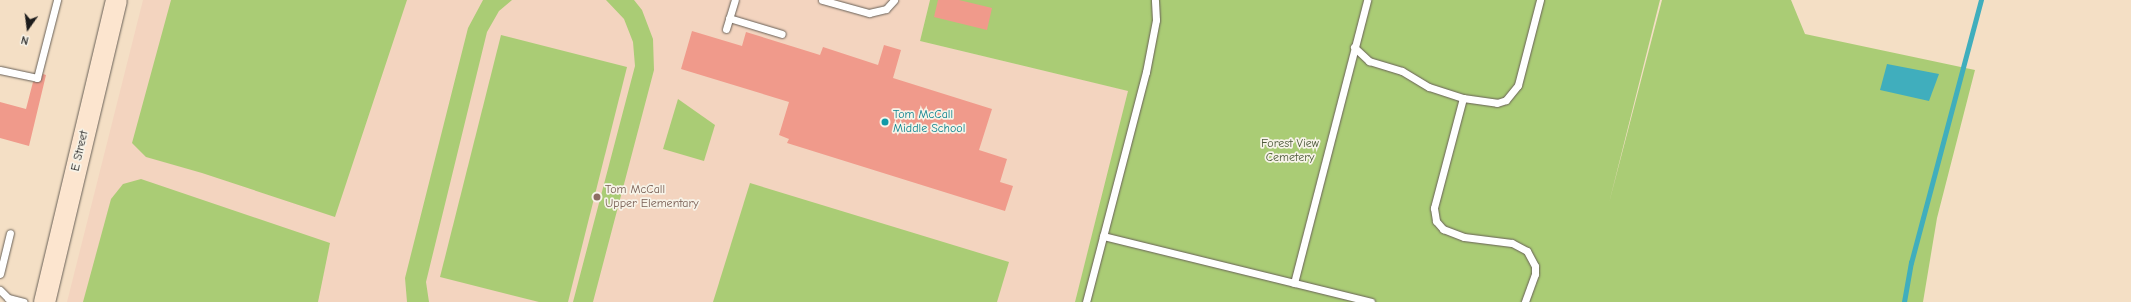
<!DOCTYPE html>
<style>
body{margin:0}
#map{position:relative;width:2131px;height:302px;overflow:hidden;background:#f4dfc5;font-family:"Comic Neue",sans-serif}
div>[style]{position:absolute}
.built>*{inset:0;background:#f3d4bf}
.green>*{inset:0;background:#aacc75}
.water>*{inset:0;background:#40aebd}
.stream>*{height:4.5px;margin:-2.25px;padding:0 2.25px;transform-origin:2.25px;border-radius:2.25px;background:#40aebd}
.building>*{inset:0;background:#f09a8b}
.roads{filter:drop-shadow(0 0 1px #686057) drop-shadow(0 0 1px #686057)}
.service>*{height:7px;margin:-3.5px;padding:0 3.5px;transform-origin:3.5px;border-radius:3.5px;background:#fff}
.secondary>*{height:21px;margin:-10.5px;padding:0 10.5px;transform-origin:10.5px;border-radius:10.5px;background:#fce5cf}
.dots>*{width:11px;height:11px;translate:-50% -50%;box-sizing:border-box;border:2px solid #f7f3e8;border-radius:50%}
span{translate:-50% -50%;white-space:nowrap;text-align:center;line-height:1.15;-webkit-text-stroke:3.5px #f7f3e8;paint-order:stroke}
.culture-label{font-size:12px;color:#0d838f}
.left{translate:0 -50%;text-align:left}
.park-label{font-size:12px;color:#4e5a3b}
.street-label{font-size:12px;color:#1c1c1c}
.education-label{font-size:12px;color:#785e54}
.north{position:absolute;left:8px;top:8px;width:40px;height:40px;-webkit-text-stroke:3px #f7f3e8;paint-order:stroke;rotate:194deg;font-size:11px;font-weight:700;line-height:16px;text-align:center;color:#1c1c1c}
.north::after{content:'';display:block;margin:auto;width:14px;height:18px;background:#1c1c1c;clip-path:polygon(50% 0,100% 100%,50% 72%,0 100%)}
</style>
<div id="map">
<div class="built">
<i style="clip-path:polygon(143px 0,930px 0,920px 41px,1129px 91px,1075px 302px,67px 302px)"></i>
</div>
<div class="green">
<i style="clip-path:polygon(171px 0,407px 0,335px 217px,202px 173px,146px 157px,132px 143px)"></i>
<i style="clip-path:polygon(483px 0,512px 0,499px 11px,487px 32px,426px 282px,429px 302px,407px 302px,405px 278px,468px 28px)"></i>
<i style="clip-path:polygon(606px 0,634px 0,642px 10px,653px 39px,654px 70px,593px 302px,573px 302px,635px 66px,633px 42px,624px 19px)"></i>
<i style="clip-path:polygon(930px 0,1660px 0,1609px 203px,1662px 0,1791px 0,1805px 34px,1975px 70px,1937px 218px,1923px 302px,1075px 302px,1128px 91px,920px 41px)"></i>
<i style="clip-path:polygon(501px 35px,627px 67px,568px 302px,539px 302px,440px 277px)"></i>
<i style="clip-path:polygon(678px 99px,715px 125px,704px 161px,663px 149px)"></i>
<i style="clip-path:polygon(141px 179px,330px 243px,318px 302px,83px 302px,111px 199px,123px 184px)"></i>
<i style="clip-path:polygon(750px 183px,1009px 262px,997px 302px,713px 302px)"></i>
</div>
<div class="water">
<i style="clip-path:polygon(1887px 64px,1939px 74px,1929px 101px,1880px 90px)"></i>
</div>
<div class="stream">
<i style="left:1904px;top:302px;width:40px;rotate:-80deg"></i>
<i style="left:1911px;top:263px;width:272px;rotate:-75.1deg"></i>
</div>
<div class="building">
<i style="clip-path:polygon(938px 0,959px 0,992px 8px,987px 30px,934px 17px)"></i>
<i style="clip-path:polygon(692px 31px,742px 46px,746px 32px,820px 55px,823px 47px,878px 65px,884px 45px,901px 50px,893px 78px,992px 109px,979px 150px,1007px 159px,1000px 182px,1013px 186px,1005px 211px,787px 143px,789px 139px,779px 135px,789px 102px,681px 69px)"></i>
<i style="clip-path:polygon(43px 74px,46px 75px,29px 146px,0 138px,0 102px,26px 109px,33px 82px,40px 82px)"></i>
</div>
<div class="roads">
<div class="service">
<i style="left:822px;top:0;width:49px;rotate:15.5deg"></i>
<i style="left:869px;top:13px;width:17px;rotate:-13deg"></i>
<i style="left:886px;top:9px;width:12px;rotate:-48deg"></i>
<i style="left:729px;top:18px;width:55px;rotate:16.8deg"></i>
<i style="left:726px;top:29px;width:30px;rotate:-73deg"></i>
<i style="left:1354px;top:47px;width:21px;rotate:43deg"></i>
<i style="left:1369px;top:61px;width:34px;rotate:17deg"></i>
<i style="left:1402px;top:71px;width:31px;rotate:31deg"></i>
<i style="left:1429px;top:87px;width:36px;rotate:18deg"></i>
<i style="left:1463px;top:98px;width:34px;rotate:8deg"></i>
<i style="left:1497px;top:103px;width:9px;rotate:-18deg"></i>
<i style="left:1506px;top:100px;width:19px;rotate:-51deg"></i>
<i style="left:1518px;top:85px;width:88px;rotate:-75.5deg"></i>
<i style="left:0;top:70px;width:38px;rotate:12deg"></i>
<i style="left:37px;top:78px;width:81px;rotate:-75.6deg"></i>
<i style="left:1463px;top:98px;width:114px;rotate:104.8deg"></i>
<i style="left:1434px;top:208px;width:13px;rotate:81deg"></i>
<i style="left:1436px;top:221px;width:11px;rotate:49deg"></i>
<i style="left:1443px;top:229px;width:22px;rotate:21deg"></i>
<i style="left:1464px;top:237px;width:48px;rotate:7.1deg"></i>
<i style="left:1512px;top:243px;width:17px;rotate:28deg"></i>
<i style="left:1527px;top:251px;width:17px;rotate:62deg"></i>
<i style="left:1535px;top:266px;width:8px;rotate:90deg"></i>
<i style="left:1535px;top:274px;width:30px;rotate:110deg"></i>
<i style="left:1103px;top:236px;width:276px;rotate:13.8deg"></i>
<i style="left:0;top:274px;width:42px;rotate:-76.3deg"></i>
<i style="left:1294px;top:283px;width:292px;rotate:-75.5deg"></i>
<i style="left:0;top:290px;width:11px;rotate:45deg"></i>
<i style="left:8px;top:298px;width:16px;rotate:14deg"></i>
<i style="left:1086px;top:302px;width:238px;rotate:-75.4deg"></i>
<i style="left:1146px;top:72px;width:53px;rotate:-79.1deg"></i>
<i style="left:1156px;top:20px;width:20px;rotate:-93deg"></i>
</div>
<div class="secondary">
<i style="left:44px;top:302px;width:310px;rotate:-76.6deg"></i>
</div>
</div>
<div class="dots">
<i style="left:885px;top:122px;background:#0f9aa8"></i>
<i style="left:597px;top:197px;background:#8d6e63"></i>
</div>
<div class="culture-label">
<span class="left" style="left:893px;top:122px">Tom McCall<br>Middle School</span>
</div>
<div class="park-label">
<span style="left:1290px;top:151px">Forest View<br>Cemetery</span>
</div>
<div class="street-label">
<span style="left:80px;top:151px;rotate:-77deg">E Street</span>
</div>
<div class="education-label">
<span class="left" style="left:605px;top:197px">Tom McCall<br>Upper Elementary</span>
</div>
<div class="north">N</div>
</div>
